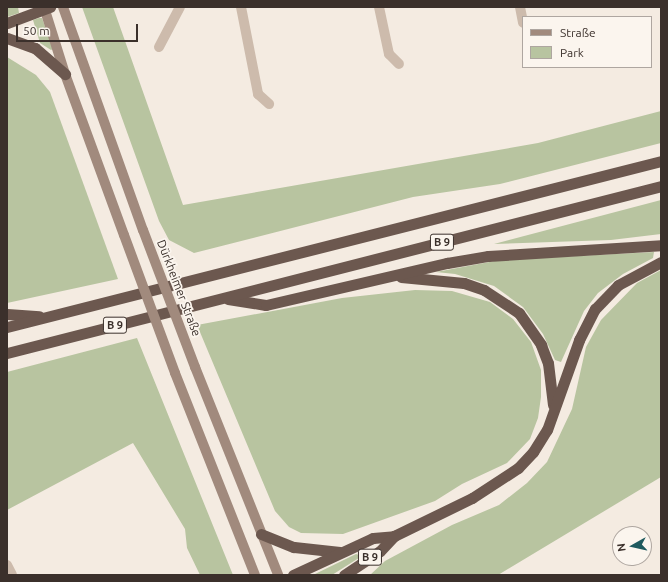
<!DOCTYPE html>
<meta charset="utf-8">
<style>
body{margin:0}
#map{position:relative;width:668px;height:582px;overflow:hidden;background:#f4ebe1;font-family:Ubuntu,sans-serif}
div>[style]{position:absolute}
.green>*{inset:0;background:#b8c4a0}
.minor>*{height:10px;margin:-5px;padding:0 5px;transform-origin:5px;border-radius:5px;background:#cdbbac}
.secondary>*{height:10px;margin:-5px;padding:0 5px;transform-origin:5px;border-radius:5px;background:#a18a7d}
.trunk>*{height:11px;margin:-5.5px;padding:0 5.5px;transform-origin:5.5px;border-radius:5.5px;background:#6c584f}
.secondary-bridge>*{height:10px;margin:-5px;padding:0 5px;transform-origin:5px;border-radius:5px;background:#a18a7d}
span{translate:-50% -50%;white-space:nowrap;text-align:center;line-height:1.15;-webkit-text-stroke:3.5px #fbf5ee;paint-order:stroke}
.shield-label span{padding:1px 3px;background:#fbf5ee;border:1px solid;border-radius:3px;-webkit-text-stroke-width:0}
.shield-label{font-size:11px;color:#3b302b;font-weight:700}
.street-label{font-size:12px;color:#3b302b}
.frame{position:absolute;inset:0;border:8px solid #3b302b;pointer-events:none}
.legend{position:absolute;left:522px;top:16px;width:130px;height:52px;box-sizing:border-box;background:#fbf5ee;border:1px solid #aea6a0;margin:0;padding:5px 7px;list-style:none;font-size:12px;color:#3b302b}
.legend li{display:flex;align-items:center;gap:8px;height:20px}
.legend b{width:20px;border:1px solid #aea6a0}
.north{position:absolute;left:612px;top:526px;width:40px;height:40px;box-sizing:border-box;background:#fbf5ee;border:1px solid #aea6a0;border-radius:50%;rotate:262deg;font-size:11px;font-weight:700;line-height:16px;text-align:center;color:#3b302b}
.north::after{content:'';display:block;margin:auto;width:14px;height:18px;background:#1f5a5e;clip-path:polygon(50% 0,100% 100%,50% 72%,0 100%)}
.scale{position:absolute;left:16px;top:24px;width:122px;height:18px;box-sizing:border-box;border:2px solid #3b302b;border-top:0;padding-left:5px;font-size:12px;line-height:14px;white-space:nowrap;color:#3b302b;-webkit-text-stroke:3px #fbf5ee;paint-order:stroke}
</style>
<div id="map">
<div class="green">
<i style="clip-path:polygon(7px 7px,18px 7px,19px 13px,7px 17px)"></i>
<i style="clip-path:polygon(82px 7px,113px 7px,183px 205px,538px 143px,661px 111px,661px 143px,500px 184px,413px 197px,194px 253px,169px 240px,159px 221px)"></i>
<i style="clip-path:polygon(39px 18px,42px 18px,53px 49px,51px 50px,40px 43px,33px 20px)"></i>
<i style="clip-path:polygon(7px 57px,36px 75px,50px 92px,118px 279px,7px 303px)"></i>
<i style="clip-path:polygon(661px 200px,661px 234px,611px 240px,494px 244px)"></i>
<i style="clip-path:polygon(654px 252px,653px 258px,623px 274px,598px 293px,584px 311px,561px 362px,555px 360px,543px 334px,523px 307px,494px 286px,455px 274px,436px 272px,500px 260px)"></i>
<i style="clip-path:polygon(661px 270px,661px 477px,498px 575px,370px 575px,385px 561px,452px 525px,499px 505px,527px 483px,547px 462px,572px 409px,586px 347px,601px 320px,637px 283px)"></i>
<i style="clip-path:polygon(415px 290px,452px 291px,490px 302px,513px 319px,531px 342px,541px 370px,541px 397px,538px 418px,530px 439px,507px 463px,462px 484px,435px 501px,343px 534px,301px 533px,289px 527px,275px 511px,197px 325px,342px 298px)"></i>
<i style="clip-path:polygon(137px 338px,233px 575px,200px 575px,187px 548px,185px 529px,133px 443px,7px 510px,7px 372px)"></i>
<i style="clip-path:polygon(356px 554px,362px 556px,332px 575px,313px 575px)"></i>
</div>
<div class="minor">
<i style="left:241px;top:7px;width:89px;rotate:78.9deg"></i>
<i style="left:258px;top:94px;width:15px;rotate:42deg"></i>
<i style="left:379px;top:7px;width:48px;rotate:78deg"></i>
<i style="left:389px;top:54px;width:14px;rotate:45deg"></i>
<i style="left:520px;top:7px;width:16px;rotate:79deg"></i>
<i style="left:159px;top:47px;width:45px;rotate:-62.3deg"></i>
<i style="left:7px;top:565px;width:11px;rotate:63deg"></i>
</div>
<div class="secondary">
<i style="left:44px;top:7px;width:70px;rotate:72.6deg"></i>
<i style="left:65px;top:74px;width:171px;rotate:69.9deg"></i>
<i style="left:63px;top:7px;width:237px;rotate:70.3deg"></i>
<i style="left:195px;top:367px;width:224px;rotate:68.2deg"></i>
<i style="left:175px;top:373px;width:217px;rotate:68.4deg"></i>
</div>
<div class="trunk">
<i style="left:7px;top:23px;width:46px;rotate:-20.4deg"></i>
<i style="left:7px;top:38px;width:30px;rotate:20deg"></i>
<i style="left:35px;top:48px;width:40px;rotate:41deg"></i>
<i style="left:401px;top:277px;width:63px;rotate:5.4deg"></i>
<i style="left:464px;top:283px;width:21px;rotate:19deg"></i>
<i style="left:484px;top:290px;width:42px;rotate:33.3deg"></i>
<i style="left:519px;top:313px;width:39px;rotate:55deg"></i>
<i style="left:541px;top:345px;width:19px;rotate:69deg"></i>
<i style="left:548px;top:363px;width:42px;rotate:83.2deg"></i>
<i style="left:228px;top:299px;width:38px;rotate:9deg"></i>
<i style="left:266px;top:305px;width:186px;rotate:-13.1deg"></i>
<i style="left:447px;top:263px;width:42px;rotate:-9.7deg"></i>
<i style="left:488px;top:256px;width:173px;rotate:-3.6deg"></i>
<i style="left:7px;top:314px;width:32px;rotate:4deg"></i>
<i style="left:7px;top:327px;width:675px;rotate:-14.24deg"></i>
<i style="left:7px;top:353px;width:675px;rotate:-14.32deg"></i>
<i style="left:261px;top:534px;width:35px;rotate:22deg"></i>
<i style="left:294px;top:547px;width:46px;rotate:6.2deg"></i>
<i style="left:293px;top:575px;width:88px;rotate:-24.8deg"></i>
<i style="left:373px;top:538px;width:21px;rotate:-5deg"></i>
<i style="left:344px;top:575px;width:43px;rotate:-33.7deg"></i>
<i style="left:380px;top:551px;width:21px;rotate:-47deg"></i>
<i style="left:394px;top:536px;width:87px;rotate:-26deg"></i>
<i style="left:472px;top:498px;width:55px;rotate:-33.1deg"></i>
<i style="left:518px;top:468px;width:22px;rotate:-47deg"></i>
<i style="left:533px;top:452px;width:26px;rotate:-58deg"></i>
<i style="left:547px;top:430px;width:96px;rotate:-70.4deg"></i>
<i style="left:579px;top:340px;width:35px;rotate:-63deg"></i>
<i style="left:595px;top:309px;width:33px;rotate:-46deg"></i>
<i style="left:618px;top:285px;width:49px;rotate:-28.1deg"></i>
</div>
<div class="secondary-bridge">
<i style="left:143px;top:230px;width:147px;rotate:69.2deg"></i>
<i style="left:124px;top:235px;width:147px;rotate:69.7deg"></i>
</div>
<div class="shield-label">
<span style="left:442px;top:242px">B 9</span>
<span style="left:115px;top:325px">B 9</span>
<span style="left:370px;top:557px">B 9</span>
</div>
<div class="street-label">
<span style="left:179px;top:288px;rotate:69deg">Dürkheimer Straße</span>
</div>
<div class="frame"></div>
<ul class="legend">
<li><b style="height:5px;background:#a18a7d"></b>Straße</li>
<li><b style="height:11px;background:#b8c4a0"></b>Park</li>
</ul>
<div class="north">N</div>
<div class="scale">50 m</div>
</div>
